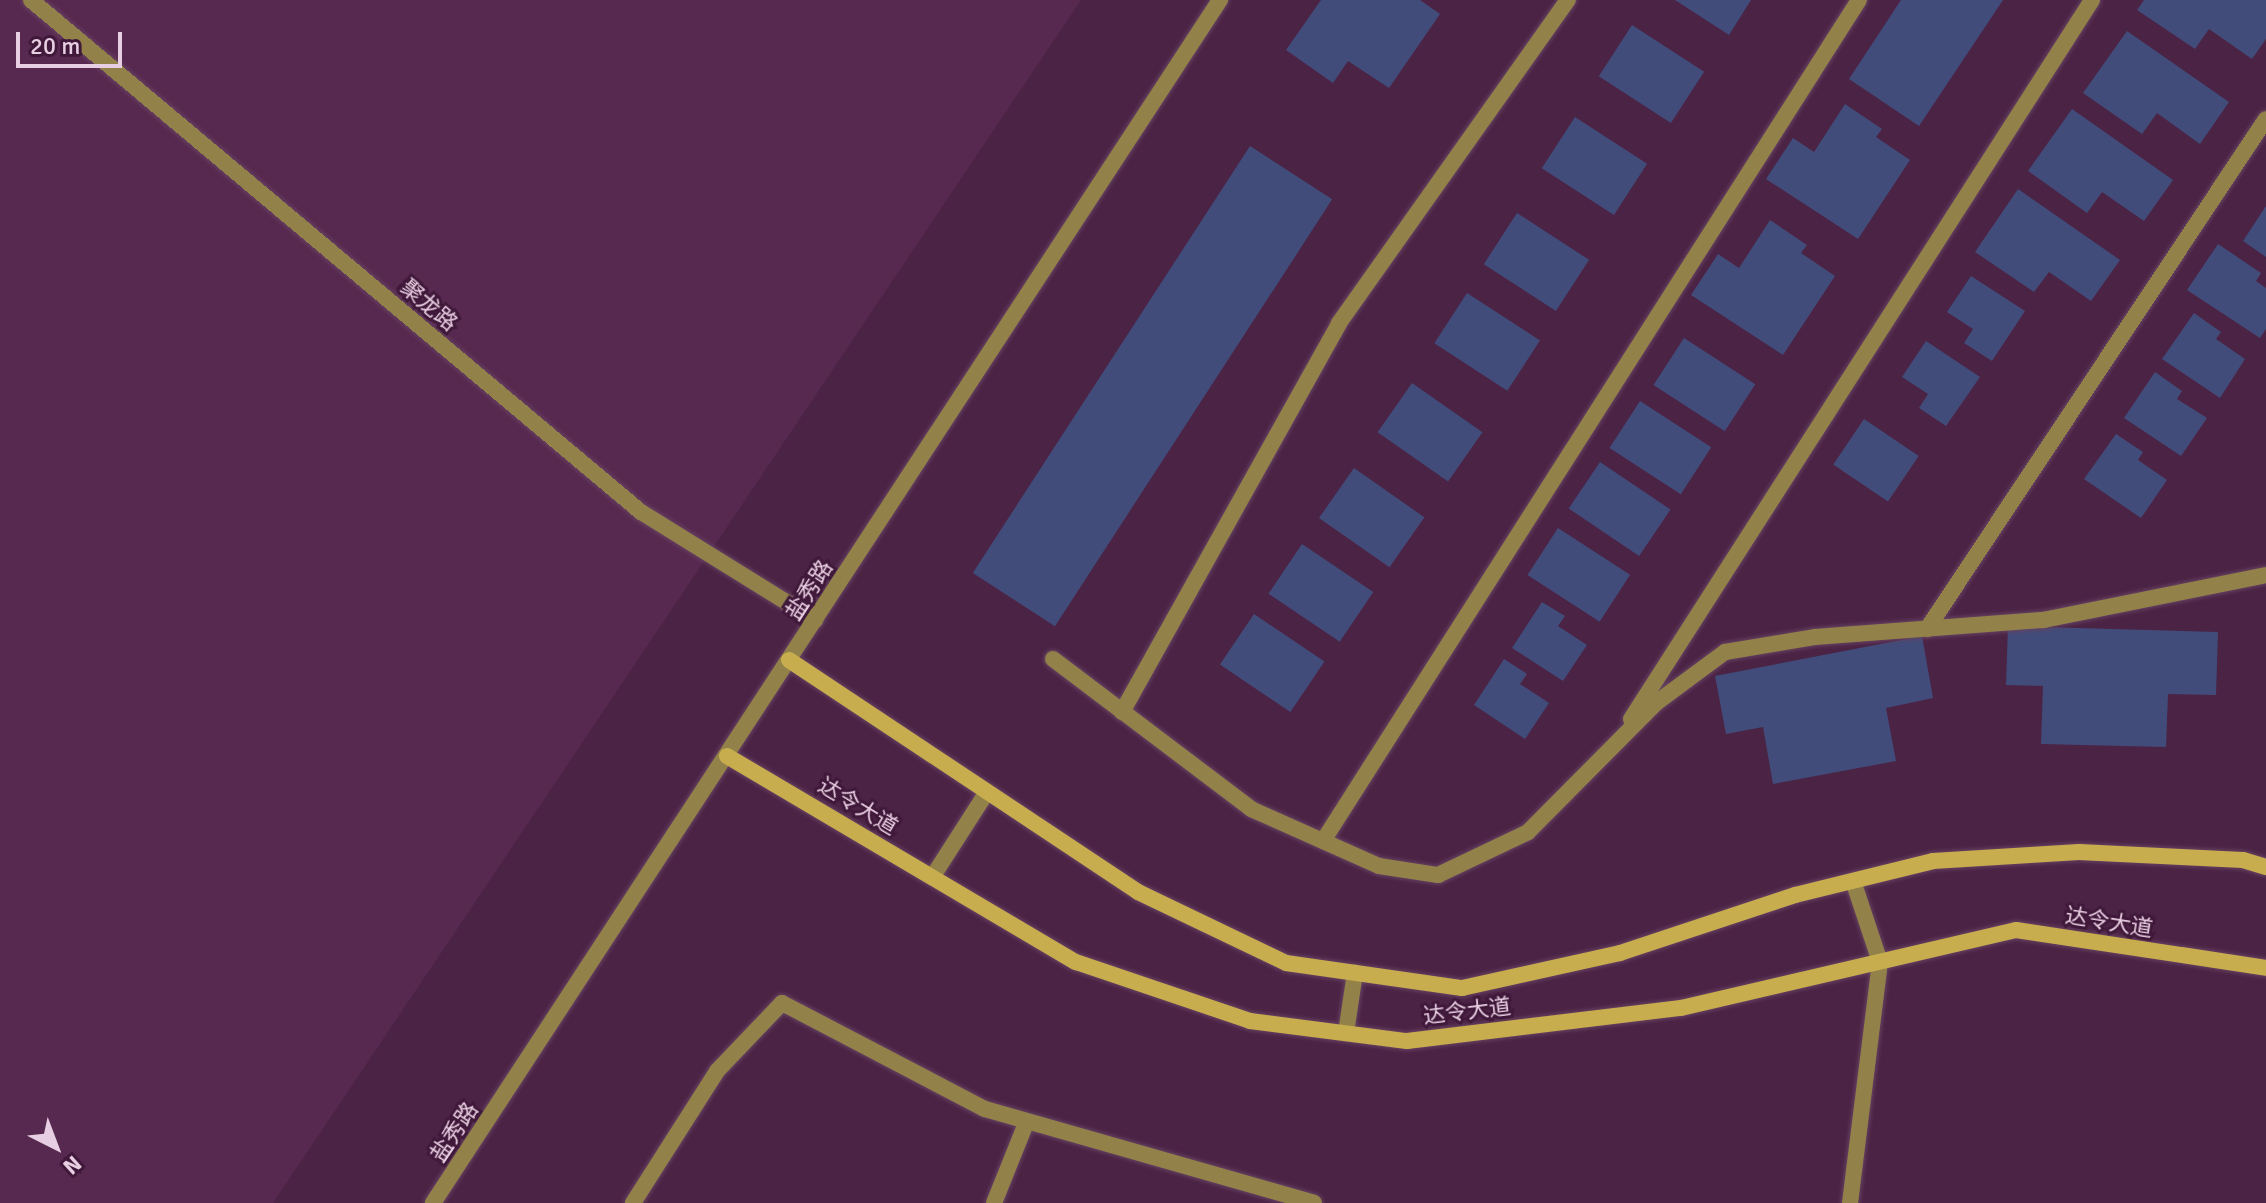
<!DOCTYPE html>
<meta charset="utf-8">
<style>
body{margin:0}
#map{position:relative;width:2266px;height:1203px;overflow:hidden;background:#4b2345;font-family:Signika,"Noto Sans SC",sans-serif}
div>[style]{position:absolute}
.built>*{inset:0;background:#582950}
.building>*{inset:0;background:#424c7a;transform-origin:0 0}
.roads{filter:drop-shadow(0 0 2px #674261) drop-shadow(0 0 2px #674261)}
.street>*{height:16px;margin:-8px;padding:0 8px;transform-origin:8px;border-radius:8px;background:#92824a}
.secondary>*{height:16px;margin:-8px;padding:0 8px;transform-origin:8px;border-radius:8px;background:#c8ad4f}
span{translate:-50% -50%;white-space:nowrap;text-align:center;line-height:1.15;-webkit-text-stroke:6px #40193a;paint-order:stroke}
.street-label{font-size:22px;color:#e8cee2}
.north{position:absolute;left:16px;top:1107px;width:80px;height:80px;-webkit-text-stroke:6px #40193a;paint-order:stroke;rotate:138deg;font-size:22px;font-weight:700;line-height:32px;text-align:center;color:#e8cee2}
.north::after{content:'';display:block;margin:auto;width:28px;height:36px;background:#e8cee2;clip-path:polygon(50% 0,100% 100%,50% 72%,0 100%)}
.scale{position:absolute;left:16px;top:32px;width:106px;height:36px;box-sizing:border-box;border:4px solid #e8cee2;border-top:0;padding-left:10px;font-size:24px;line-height:28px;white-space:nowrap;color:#e8cee2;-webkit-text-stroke:6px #40193a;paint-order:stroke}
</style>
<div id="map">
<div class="built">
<i style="clip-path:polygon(0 0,1081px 0,273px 1203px,0 1203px)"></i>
</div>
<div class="building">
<i style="clip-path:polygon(1321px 0,1420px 0,1440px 14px,1389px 88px,1348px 61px,1333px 83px,1286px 50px)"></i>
<i style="clip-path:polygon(1675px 0,1751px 0,1729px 35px)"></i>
<i style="clip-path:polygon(1901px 0,2003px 0,1919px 126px,1849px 79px)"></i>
<i style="clip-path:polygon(2144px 0,2266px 0,2266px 39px,2252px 59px,2209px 29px,2195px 49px,2137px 10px)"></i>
<i style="left:1632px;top:25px;width:86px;height:61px;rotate:33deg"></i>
<i style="clip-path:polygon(2127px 31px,2229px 102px,2200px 144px,2157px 113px,2142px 134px,2083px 93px)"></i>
<i style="clip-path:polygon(1845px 104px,1882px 129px,1876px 137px,1910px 160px,1858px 239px,1766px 179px,1793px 138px,1814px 152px)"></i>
<i style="clip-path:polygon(2072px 109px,2173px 180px,2144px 221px,2102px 192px,2087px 213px,2028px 171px)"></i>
<i style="left:1575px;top:117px;width:86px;height:61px;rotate:33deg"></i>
<i style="left:1250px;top:146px;width:98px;height:509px;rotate:33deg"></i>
<i style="clip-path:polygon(2018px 189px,2120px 260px,2091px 301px,2049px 272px,2034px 292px,1975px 252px)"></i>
<i style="clip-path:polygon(2266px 206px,2266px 257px,2243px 241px)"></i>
<i style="left:1517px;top:213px;width:86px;height:61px;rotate:33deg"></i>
<i style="clip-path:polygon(1770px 220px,1807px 245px,1801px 253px,1835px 276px,1783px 355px,1691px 295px,1718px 254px,1739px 268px)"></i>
<i style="clip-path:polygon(2218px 244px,2261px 273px,2256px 281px,2266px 288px,2266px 329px,2260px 338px,2187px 290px)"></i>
<i style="clip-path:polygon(1971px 276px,2025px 311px,1992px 361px,1964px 343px,1973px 329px,1947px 312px)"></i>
<i style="left:1467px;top:293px;width:87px;height:60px;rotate:33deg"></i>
<i style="clip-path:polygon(2194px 313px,2221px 332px,2216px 339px,2245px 359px,2220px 398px,2162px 359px)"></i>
<i style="left:1684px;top:338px;width:85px;height:56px;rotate:33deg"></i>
<i style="clip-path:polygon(1926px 341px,1980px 377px,1946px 426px,1919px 408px,1928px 394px,1902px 377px)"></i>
<i style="clip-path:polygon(2155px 372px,2182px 391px,2177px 399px,2207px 418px,2181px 456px,2124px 418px)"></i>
<i style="left:1412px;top:383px;width:86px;height:60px;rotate:35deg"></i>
<i style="left:1640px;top:401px;width:85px;height:56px;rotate:33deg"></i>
<i style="left:1864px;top:419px;width:66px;height:55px;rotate:34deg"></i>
<i style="clip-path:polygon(2116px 434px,2143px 452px,2138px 460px,2167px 480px,2141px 518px,2084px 479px)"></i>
<i style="left:1600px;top:462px;width:85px;height:56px;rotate:34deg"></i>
<i style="left:1354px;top:468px;width:86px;height:61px;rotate:35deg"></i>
<i style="left:1558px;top:528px;width:86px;height:56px;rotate:33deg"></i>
<i style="left:1302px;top:544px;width:86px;height:60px;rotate:34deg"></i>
<i style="clip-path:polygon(1542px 602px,1565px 616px,1558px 626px,1587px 645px,1563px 681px,1512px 648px)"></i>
<i style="left:1254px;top:614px;width:85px;height:61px;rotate:34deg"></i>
<i style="clip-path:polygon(2008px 626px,2218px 632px,2216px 695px,2168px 694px,2166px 747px,2041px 744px,2043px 686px,2006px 685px)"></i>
<i style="clip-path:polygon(1922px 636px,1933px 698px,1886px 708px,1896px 761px,1773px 784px,1763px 727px,1726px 734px,1715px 676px)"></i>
<i style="clip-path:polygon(1504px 659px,1527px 674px,1520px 684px,1549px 703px,1525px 739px,1474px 705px)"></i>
</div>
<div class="roads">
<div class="street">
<i style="left:31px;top:0;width:796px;rotate:40.01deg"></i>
<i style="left:641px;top:512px;width:205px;rotate:31.8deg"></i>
<i style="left:1927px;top:629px;width:612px;rotate:-56.39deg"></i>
<i style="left:1053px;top:659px;width:248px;rotate:37.1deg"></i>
<i style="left:1251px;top:809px;width:140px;rotate:24deg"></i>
<i style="left:1379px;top:866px;width:60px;rotate:8.7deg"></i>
<i style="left:1438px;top:875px;width:100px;rotate:-25.5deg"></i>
<i style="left:1528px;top:832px;width:182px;rotate:-45.2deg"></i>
<i style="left:1656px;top:703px;width:86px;rotate:-36.5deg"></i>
<i style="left:1725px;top:652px;width:92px;rotate:-9.4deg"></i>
<i style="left:1816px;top:637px;width:228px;rotate:-4.3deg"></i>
<i style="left:2043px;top:620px;width:227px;rotate:-11.4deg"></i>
<i style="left:1122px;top:712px;width:445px;rotate:-60.8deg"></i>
<i style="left:1339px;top:323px;width:396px;rotate:-54.7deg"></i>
<i style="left:1631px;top:719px;width:854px;rotate:-57.33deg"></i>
<i style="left:1323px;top:841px;width:997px;rotate:-57.49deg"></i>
<i style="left:933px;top:876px;width:100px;rotate:-57.3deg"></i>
<i style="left:1346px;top:1033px;width:61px;rotate:-81.5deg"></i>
<i style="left:433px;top:1203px;width:1438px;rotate:-56.81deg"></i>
<i style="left:633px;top:1203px;width:156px;rotate:-57.5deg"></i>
<i style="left:717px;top:1071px;width:94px;rotate:-46.3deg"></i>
<i style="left:782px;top:1003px;width:229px;rotate:27.6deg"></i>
<i style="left:985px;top:1109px;width:342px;rotate:15.9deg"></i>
<i style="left:994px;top:1203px;width:88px;rotate:-68.1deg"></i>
<i style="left:1850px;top:1203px;width:243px;rotate:-82.9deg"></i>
<i style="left:1880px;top:962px;width:85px;rotate:-108.4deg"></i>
</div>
<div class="secondary">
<i style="left:789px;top:660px;width:419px;rotate:33.6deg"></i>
<i style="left:1138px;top:892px;width:164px;rotate:25.6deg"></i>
<i style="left:1286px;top:963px;width:178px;rotate:8.1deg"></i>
<i style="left:1462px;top:988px;width:162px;rotate:-12.5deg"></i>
<i style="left:1620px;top:953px;width:184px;rotate:-18.3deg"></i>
<i style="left:1795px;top:895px;width:142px;rotate:-13.8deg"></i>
<i style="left:1933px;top:861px;width:146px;rotate:-3.5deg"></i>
<i style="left:2079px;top:852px;width:164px;rotate:2.8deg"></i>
<i style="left:2243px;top:860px;width:24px;rotate:17deg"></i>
<i style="left:727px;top:756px;width:405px;rotate:30.6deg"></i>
<i style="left:1076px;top:962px;width:184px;rotate:18.7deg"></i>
<i style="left:1250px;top:1021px;width:158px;rotate:7.3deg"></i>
<i style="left:1407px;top:1041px;width:276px;rotate:-6.9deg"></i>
<i style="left:1681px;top:1008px;width:344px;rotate:-13.1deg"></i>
<i style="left:2016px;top:930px;width:253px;rotate:8.6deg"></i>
</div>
</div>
<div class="street-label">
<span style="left:429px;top:305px;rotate:40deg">聚龙路</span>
<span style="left:809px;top:590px;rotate:-57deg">盐秀路</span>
<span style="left:858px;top:806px;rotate:31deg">达令大道</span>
<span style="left:2109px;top:922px;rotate:9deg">达令大道</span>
<span style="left:1467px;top:1011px;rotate:-7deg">达令大道</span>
<span style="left:454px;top:1132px;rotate:-56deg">盐秀路</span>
</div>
<div class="north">N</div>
<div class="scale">20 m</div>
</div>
